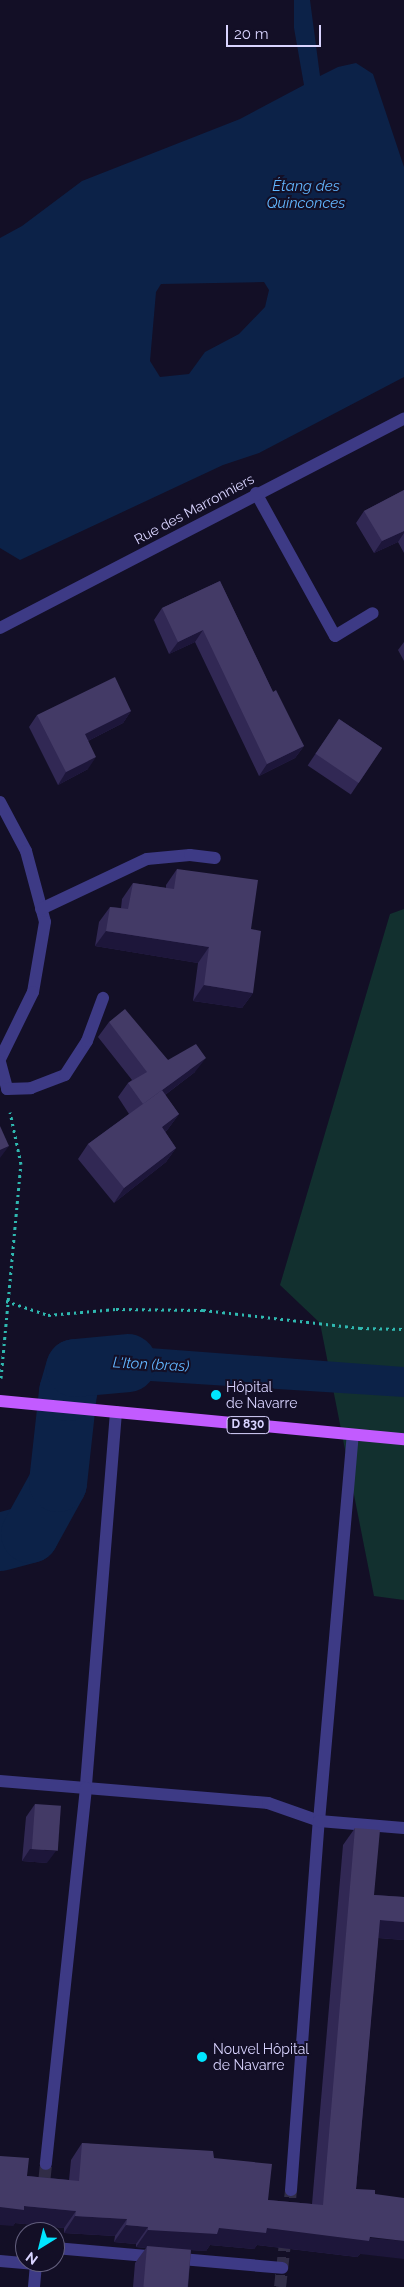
<!DOCTYPE html>
<meta charset="utf-8">
<style>
body{margin:0}
#map{position:relative;width:404px;height:2287px;overflow:hidden;background:#130f26;font-family:Raleway,sans-serif}
div>[style]{position:absolute}
.green>*{inset:0;background:#12302f}
.water>*{inset:0;background:#0c2248}
.river>*{height:58px;margin:-29px;padding:0 29px;transform-origin:29px;border-radius:29px;background:#0c2248}
.minor-tunnel>*{height:12px;margin-top:-6px;transform-origin:0;background:repeating-linear-gradient(90deg,#312d47 0 12px,transparent 0 18px)}
.path>*{height:3px;margin-top:-1.5px;transform-origin:0;background:repeating-linear-gradient(90deg,#2fb8b0 0 2.5px,transparent 0 6.5px)}
.minor>*{height:12px;margin:-6px;padding:0 6px;transform-origin:6px;border-radius:6px;background:#3d3a85}
.major>*{height:12px;margin:-6px;padding:0 6px;transform-origin:6px;border-radius:6px;background:#c25bff}
.wall>*{inset:0;background:#312854;transform-origin:0 0}
.shaded-wall>*{inset:0;background:#1d163a}
.building>*{inset:0;background:#433a66;transform-origin:0 0}
.dots>*{width:14px;height:14px;translate:-50% -50%;box-sizing:border-box;border:2px solid #130f26;border-radius:50%}
span{translate:-50% -50%;white-space:nowrap;text-align:center;line-height:1.15;-webkit-text-stroke:4px #130f26;paint-order:stroke}
.shield-label span{padding:1px 4px;background:#130f26;border:1px solid;border-radius:4px;-webkit-text-stroke-width:0}
.shield-label{font-size:12px;color:#d9d4ff;font-weight:700}
.street-label{font-size:14px;color:#d9d4ff}
.poi-label{font-size:14px;color:#d9d4ff}
.left{translate:0 -50%;text-align:left}
.water-label{font-size:15px;color:#62b6ff;font-style:italic}
.north{position:absolute;left:15px;top:2222px;width:50px;height:50px;box-sizing:border-box;background:#130f26;border:1px solid #625e7d;border-radius:50%;rotate:216deg;font-size:14px;font-weight:700;line-height:20px;text-align:center;color:#d9d4ff}
.north::after{content:'';display:block;margin:auto;width:18px;height:22px;background:#00e5ff;clip-path:polygon(50% 0,100% 100%,50% 72%,0 100%)}
.scale{position:absolute;left:226px;top:25px;width:95px;height:22px;box-sizing:border-box;border:2px solid #d9d4ff;border-top:0;padding-left:6px;font-size:15px;line-height:18px;white-space:nowrap;color:#d9d4ff;-webkit-text-stroke:4px #130f26;paint-order:stroke}
</style>
<div id="map">
<div class="green">
<i style="clip-path:polygon(404px 909px,404px 1600px,374px 1596px,320px 1323px,280px 1285px,390px 914px)"></i>
</div>
<div class="water">
<i style="clip-path:polygon(evenodd,294px 0,310px 0,320px 76px,338px 67px,356px 63px,373px 74px,404px 167px,404px 377px,259px 453px,223px 465px,20px 560px,0 548px,0 238px,22px 226px,82px 181px,240px 119px,304px 85px,294px 28px,294px 0,264px 282px,269px 290px,265px 307px,239px 334px,205px 352px,189px 374px,160px 377px,150px 361px,156px 292px,161px 284px,264px 282px)"></i>
<i style="clip-path:polygon(83px 1343px,404px 1367px,404px 1397px,88px 1377px,84px 1394px,55px 1391px,54px 1367px)"></i>
<i style="clip-path:polygon(47px 1437px,77px 1440px,75px 1471px,46px 1537px,0 1561px,0 1526px,32px 1506px,41px 1484px)"></i>
</div>
<div class="river">
<i style="left:0;top:1542px;width:31px;rotate:-15deg"></i>
<i style="left:30px;top:1534px;width:58px;rotate:-61.2deg"></i>
<i style="left:58px;top:1483px;width:92px;rotate:-83.7deg"></i>
<i style="left:68px;top:1392px;width:25px;rotate:-74deg"></i>
<i style="left:75px;top:1368px;width:53px;rotate:-5.4deg"></i>
</div>
<div class="minor-tunnel">
<i style="left:39px;top:2232px;width:68px;rotate:-84.1deg"></i>
<i style="left:280px;top:2287px;width:98px;rotate:-83.5deg"></i>
</div>
<div class="path">
<i style="left:6px;top:1301px;width:44px;rotate:18.4deg"></i>
<i style="left:48px;top:1315px;width:68px;rotate:-5deg"></i>
<i style="left:116px;top:1309px;width:87px;rotate:0.7deg"></i>
<i style="left:203px;top:1310px;width:158px;rotate:6.5deg"></i>
<i style="left:360px;top:1328px;width:44px;rotate:1.3deg"></i>
<i style="left:1px;top:1378px;width:215px;rotate:-84.7deg"></i>
<i style="left:21px;top:1164px;width:53px;rotate:-101.9deg"></i>
</div>
<div class="minor">
<i style="left:256px;top:493px;width:163px;rotate:61.1deg"></i>
<i style="left:335px;top:636px;width:44px;rotate:-31.2deg"></i>
<i style="left:0;top:628px;width:455px;rotate:-27.4deg"></i>
<i style="left:0;top:802px;width:55px;rotate:62deg"></i>
<i style="left:26px;top:851px;width:73px;rotate:75deg"></i>
<i style="left:45px;top:922px;width:71px;rotate:99.7deg"></i>
<i style="left:33px;top:992px;width:75px;rotate:116.2deg"></i>
<i style="left:41px;top:909px;width:117px;rotate:-25.3deg"></i>
<i style="left:147px;top:859px;width:43px;rotate:-5.3deg"></i>
<i style="left:190px;top:855px;width:25px;rotate:7deg"></i>
<i style="left:0;top:1062px;width:28px;rotate:75deg"></i>
<i style="left:7px;top:1089px;width:24px;rotate:-2deg"></i>
<i style="left:31px;top:1088px;width:36px;rotate:-21deg"></i>
<i style="left:65px;top:1075px;width:40px;rotate:-57.1deg"></i>
<i style="left:87px;top:1041px;width:46px;rotate:-69.6deg"></i>
<i style="left:116px;top:1412px;width:377px;rotate:94.6deg"></i>
<i style="left:86px;top:1788px;width:183px;rotate:4.7deg"></i>
<i style="left:268px;top:1803px;width:54px;rotate:19.4deg"></i>
<i style="left:319px;top:1821px;width:387px;rotate:-85deg"></i>
<i style="left:0;top:1781px;width:86px;rotate:4.7deg"></i>
<i style="left:86px;top:1788px;width:378px;rotate:96.1deg"></i>
<i style="left:291px;top:2190px;width:370px;rotate:-85.7deg"></i>
<i style="left:319px;top:1821px;width:85px;rotate:4.7deg"></i>
<i style="left:55px;top:2248px;width:228px;rotate:5deg"></i>
<i style="left:0;top:2261px;width:36px;rotate:5deg"></i>
<i style="left:36px;top:2264px;width:23px;rotate:95deg"></i>
</div>
<div class="major">
<i style="left:0;top:1401px;width:406px;rotate:5.4deg"></i>
</div>
<div class="wall">
<i style="clip-path:polygon(404px 490px,404px 553px,398px 542px,374px 553px,356px 523px,364px 511px)"></i>
<i style="clip-path:polygon(220px 581px,273px 692px,304px 746px,295px 758px,259px 776px,195px 642px,169px 654px,154px 620px,162px 608px)"></i>
<i style="clip-path:polygon(404px 642px,404px 661px,398px 650px)"></i>
<i style="clip-path:polygon(131px 711px,123px 723px,88px 741px,88px 769px,58px 785px,29px 727px,37px 715px)"></i>
<i style="left:339px;top:719px;width:52px;height:56px;rotate:34deg"></i>
<i style="clip-path:polygon(177px 869px,251px 929px,253px 993px,242px 1008px,193px 1001px,198px 963px,95px 946px,99px 922px,110px 907px,121px 908px,122px 899px,133px 883px,166px 888px,166px 885px)"></i>
<i style="clip-path:polygon(109px 1022px,168px 1060px,195px 1072px,165px 1095px,179px 1114px,168px 1129px,165px 1132px,176px 1148px,166px 1162px,114px 1203px,78px 1159px,88px 1144px,129px 1114px,118px 1097px,128px 1083px,132px 1080px,98px 1037px)"></i>
<i style="clip-path:polygon(35px 1804px,47px 1863px,22px 1861px,26px 1817px)"></i>
<i style="clip-path:polygon(355px 1828px,374px 1895px,404px 1897px,404px 1940px,378px 1938px,356px 2189px,360px 2254px,357px 2257px,257px 2245px,254px 2249px,210px 2245px,206px 2251px,191px 2250px,188px 2287px,133px 2287px,135px 2263px,146px 2248px,136px 2247px,136px 2244px,114px 2242px,115px 2236px,64px 2233px,64px 2228px,15px 2223px,13px 2226px,27px 2176px,69px 2180px,71px 2160px,82px 2143px,214px 2158px,268px 2200px,312px 2204px,343px 1845px)"></i>
</div>
<div class="shaded-wall">
<i style="clip-path:polygon(404px 531px,404px 533px,398px 542px,374px 553px,382px 541px)"></i>
<i style="clip-path:polygon(203px 630px,195px 642px,169px 654px,178px 642px)"></i>
<i style="clip-path:polygon(131px 711px,123px 723px,76px 747px,85px 734px)"></i>
<i style="clip-path:polygon(304px 746px,295px 758px,259px 776px,267px 764px)"></i>
<i style="clip-path:polygon(96px 757px,88px 769px,58px 785px,66px 772px)"></i>
<i style="clip-path:polygon(106px 931px,209px 947px,198px 963px,95px 946px)"></i>
<i style="clip-path:polygon(204px 985px,253px 993px,242px 1008px,193px 1001px)"></i>
<i style="clip-path:polygon(206px 1058px,195px 1072px,133px 1119px,143px 1104px)"></i>
<i style="clip-path:polygon(179px 1114px,168px 1129px,151px 1142px,162px 1127px)"></i>
<i style="clip-path:polygon(9px 1146px,0 1158px,0 1150px)"></i>
<i style="clip-path:polygon(176px 1148px,166px 1162px,114px 1203px,124px 1188px)"></i>
<i style="clip-path:polygon(30px 1849px,56px 1851px,47px 1863px,22px 1861px)"></i>
<i style="clip-path:polygon(380px 1920px,404px 1922px,404px 1940px,368px 1937px)"></i>
<i style="clip-path:polygon(24px 2206px,76px 2211px,64px 2228px,15px 2223px,13px 2226px,0 2225px,0 2207px)"></i>
<i style="clip-path:polygon(75px 2216px,127px 2219px,115px 2236px,64px 2233px)"></i>
<i style="clip-path:polygon(126px 2225px,148px 2227px,136px 2244px,114px 2242px)"></i>
<i style="clip-path:polygon(219px 2228px,267px 2228px,404px 2241px,404px 2259px,360px 2254px,357px 2257px,257px 2245px,254px 2249px,210px 2245px,206px 2251px,147px 2248px,147px 2246px,146px 2248px,136px 2247px,148px 2230px)"></i>
</div>
<div class="building">
<i style="clip-path:polygon(404px 490px,404px 531px,382px 541px,364px 511px)"></i>
<i style="clip-path:polygon(220px 581px,273px 692px,276px 690px,304px 746px,267px 764px,203px 630px,178px 642px,162px 608px)"></i>
<i style="clip-path:polygon(115px 677px,131px 711px,85px 734px,96px 757px,66px 772px,37px 715px)"></i>
<i style="left:339px;top:719px;width:52px;height:42px;rotate:34deg"></i>
<i style="clip-path:polygon(177px 869px,258px 880px,251px 929px,261px 931px,253px 993px,204px 985px,209px 947px,106px 931px,110px 907px,128px 909px,133px 883px,174px 889px)"></i>
<i style="clip-path:polygon(125px 1009px,168px 1060px,196px 1044px,206px 1058px,143px 1104px,128px 1083px,147px 1072px,109px 1022px)"></i>
<i style="clip-path:polygon(162px 1090px,179px 1114px,162px 1127px,176px 1148px,124px 1188px,88px 1144px)"></i>
<i style="clip-path:polygon(0 1126px,9px 1146px,0 1150px)"></i>
<i style="left:35px;top:1804px;width:26px;height:45px;rotate:4deg"></i>
<i style="clip-path:polygon(355px 1828px,380px 1830px,374px 1895px,404px 1897px,404px 1922px,380px 1920px,356px 2189px,375px 2190px,375px 2194px,404px 2198px,404px 2241px,370px 2237px,369px 2241px,267px 2228px,266px 2233px,219px 2228px,217px 2234px,148px 2230px,148px 2227px,126px 2225px,127px 2219px,75px 2216px,76px 2211px,24px 2206px,24px 2210px,0 2207px,0 2156px,29px 2158px,27px 2176px,79px 2181px,82px 2143px,213px 2151px,214px 2158px,272px 2164px,268px 2200px,323px 2205px)"></i>
<i style="left:147px;top:2246px;width:44px;height:41px;rotate:5deg"></i>
</div>
<div class="dots">
<i style="left:216px;top:1395px;background:#00e5ff"></i>
<i style="left:202px;top:2057px;background:#00e5ff"></i>
</div>
<div class="shield-label">
<span style="left:248px;top:1425px">D 830</span>
</div>
<div class="street-label">
<span style="left:194px;top:509px;rotate:-28deg">Rue des Marronniers</span>
</div>
<div class="poi-label">
<span class="left" style="left:226px;top:1395px">Hôpital<br>de Navarre</span>
<span class="left" style="left:213px;top:2057px">Nouvel Hôpital<br>de Navarre</span>
</div>
<div class="water-label">
<span style="left:306px;top:195px">Étang des<br>Quinconces</span>
<span style="left:151px;top:1365px;rotate:3deg">L'Iton (bras)</span>
</div>
<div class="north">N</div>
<div class="scale">20 m</div>
</div>
